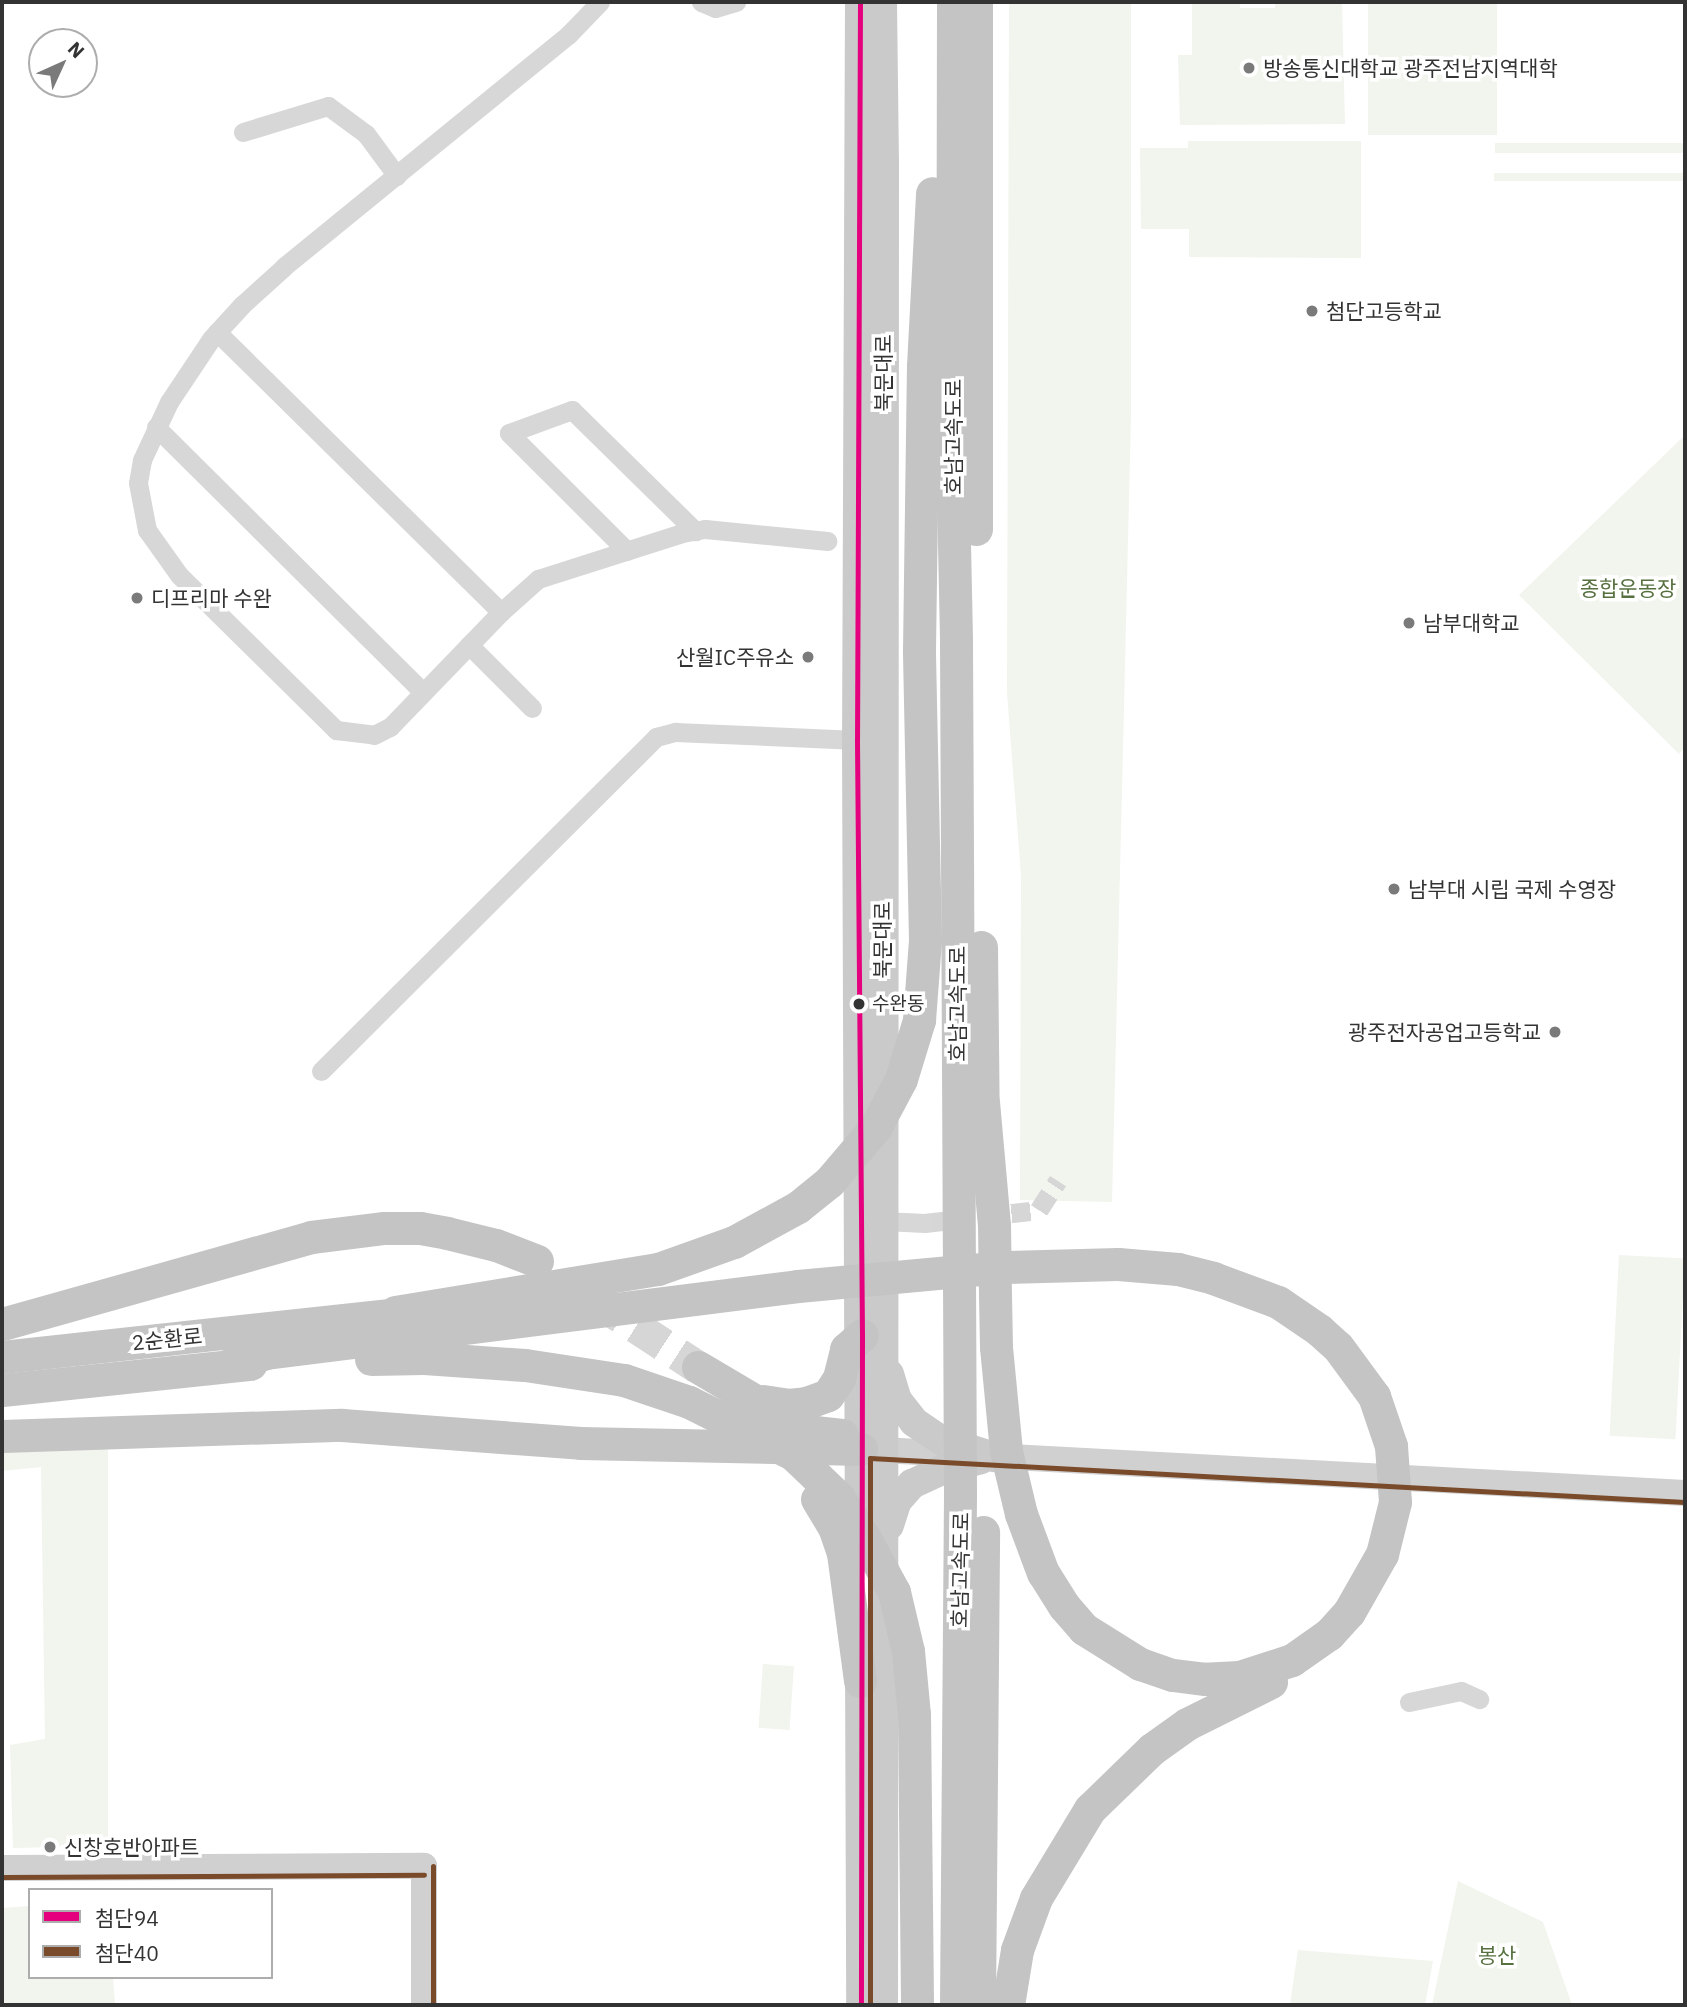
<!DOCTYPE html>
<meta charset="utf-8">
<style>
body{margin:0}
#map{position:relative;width:1687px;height:2007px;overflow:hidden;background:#fff;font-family:"IBM Plex Sans","Noto Sans KR",sans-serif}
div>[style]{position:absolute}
.green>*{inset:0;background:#f1f5ed;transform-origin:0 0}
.street-tunnel>*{height:19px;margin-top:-9.5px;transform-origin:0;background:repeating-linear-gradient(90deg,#d6d6d6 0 19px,transparent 0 29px)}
.highway-tunnel>*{height:33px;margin-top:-16.5px;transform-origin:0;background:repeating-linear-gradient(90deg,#d6d6d6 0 33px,transparent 0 50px)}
.street>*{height:19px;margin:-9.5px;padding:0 9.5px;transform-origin:9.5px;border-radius:9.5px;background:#d7d7d7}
.secondary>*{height:26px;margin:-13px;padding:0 13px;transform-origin:13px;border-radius:13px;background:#d0d0d0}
.primary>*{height:30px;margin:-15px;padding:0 15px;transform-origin:15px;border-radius:15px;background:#cacaca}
.highway>*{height:33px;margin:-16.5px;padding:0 16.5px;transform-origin:16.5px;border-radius:16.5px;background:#c4c4c4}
.bus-1>*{height:5px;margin:-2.5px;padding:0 2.5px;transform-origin:2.5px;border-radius:2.5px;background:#e5007d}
.bus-2>*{height:5px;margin:-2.5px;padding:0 2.5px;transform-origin:2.5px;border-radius:2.5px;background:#7a4b2a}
.dots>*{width:19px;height:19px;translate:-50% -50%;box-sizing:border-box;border:4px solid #fff;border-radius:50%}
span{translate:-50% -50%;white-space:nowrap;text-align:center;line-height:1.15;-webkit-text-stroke:7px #fff;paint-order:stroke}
.bus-label{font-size:19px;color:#333}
.left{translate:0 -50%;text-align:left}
.poi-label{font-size:21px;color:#333}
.right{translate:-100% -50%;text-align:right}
.street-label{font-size:21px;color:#333}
.park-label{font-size:21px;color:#56703f}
.frame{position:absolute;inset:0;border:4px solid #333;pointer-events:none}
.legend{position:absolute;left:28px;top:1888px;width:245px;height:91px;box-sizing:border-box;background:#fff;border:2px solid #adadad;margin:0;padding:9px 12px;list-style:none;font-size:21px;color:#333}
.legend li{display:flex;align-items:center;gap:14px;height:35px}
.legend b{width:35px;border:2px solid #adadad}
.north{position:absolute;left:28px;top:28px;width:70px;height:70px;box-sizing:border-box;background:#fff;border:2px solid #adadad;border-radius:50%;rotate:45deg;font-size:19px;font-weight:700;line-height:28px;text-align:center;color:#333}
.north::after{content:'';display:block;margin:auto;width:24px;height:32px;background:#7a7a7a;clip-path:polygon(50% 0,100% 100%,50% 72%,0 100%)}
</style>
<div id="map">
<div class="green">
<i style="clip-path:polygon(1009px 2px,1131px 2px,1131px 416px,1112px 1202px,1020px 1200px,1021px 875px,1007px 693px)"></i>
<i style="clip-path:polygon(1192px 2px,1240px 2px,1240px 8px,1275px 8px,1275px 2px,1342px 2px,1345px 124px,1180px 125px,1178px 55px,1192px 55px)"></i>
<i style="left:1368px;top:2px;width:129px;height:133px"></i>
<i style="clip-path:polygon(1188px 141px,1361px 141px,1361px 258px,1189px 257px,1189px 229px,1141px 229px,1140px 148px,1188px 148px)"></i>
<i style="left:1685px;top:143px;width:10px;height:190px;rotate:90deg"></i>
<i style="left:1494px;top:173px;width:191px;height:8px"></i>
<i style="clip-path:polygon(1685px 435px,1685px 747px,1679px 754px,1519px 595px)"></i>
<i style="left:1619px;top:1255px;width:66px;height:181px;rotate:3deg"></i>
<i style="clip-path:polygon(108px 1442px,108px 1846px,13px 1848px,10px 1745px,45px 1739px,41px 1467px,2px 1471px,2px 1446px)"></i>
<i style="left:763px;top:1664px;width:31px;height:64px;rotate:4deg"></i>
<i style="clip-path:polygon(1458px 1881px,1543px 1922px,1572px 2005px,1432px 2005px)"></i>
<i style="clip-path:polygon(30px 1906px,30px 1977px,113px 1977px,115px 2005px,2px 2005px,2px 1908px)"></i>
<i style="clip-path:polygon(1298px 1950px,1433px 1961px,1425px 2005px,1290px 2005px)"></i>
</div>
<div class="street-tunnel">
<i style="left:925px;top:1223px;width:115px;rotate:-6.5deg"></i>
<i style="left:1039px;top:1210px;width:35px;rotate:-57deg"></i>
</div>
<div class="highway-tunnel">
<i style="left:594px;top:1299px;width:124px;rotate:33.2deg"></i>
</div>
<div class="street">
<i style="left:600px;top:2px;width:46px;rotate:134.1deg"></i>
<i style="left:568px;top:35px;width:367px;rotate:140.8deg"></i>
<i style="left:284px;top:267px;width:57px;rotate:137.9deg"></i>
<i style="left:242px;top:305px;width:46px;rotate:132.4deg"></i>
<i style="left:211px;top:339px;width:76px;rotate:123.7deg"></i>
<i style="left:169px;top:402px;width:64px;rotate:115deg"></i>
<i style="left:142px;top:460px;width:23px;rotate:100deg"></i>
<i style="left:138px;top:483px;width:48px;rotate:79.2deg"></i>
<i style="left:147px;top:530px;width:55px;rotate:54.6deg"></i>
<i style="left:179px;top:575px;width:221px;rotate:44.6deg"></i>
<i style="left:336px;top:730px;width:38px;rotate:7deg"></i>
<i style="left:374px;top:735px;width:18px;rotate:-27deg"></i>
<i style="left:390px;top:727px;width:160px;rotate:-46deg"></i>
<i style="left:501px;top:612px;width:50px;rotate:-41.7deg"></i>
<i style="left:538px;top:579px;width:151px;rotate:-17.7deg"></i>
<i style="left:682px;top:533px;width:23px;rotate:-10deg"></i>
<i style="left:705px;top:529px;width:123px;rotate:5.6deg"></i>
<i style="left:701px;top:2px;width:15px;rotate:23deg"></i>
<i style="left:715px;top:8px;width:22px;rotate:-16deg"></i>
<i style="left:243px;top:132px;width:89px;rotate:-17deg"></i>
<i style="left:328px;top:106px;width:47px;rotate:36.4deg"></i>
<i style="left:366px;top:134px;width:52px;rotate:53.6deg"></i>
<i style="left:217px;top:332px;width:399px;rotate:44.6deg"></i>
<i style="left:156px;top:427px;width:376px;rotate:44.8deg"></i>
<i style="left:627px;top:551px;width:167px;rotate:-135deg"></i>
<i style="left:509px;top:433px;width:67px;rotate:-20.1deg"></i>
<i style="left:572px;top:410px;width:173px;rotate:44.5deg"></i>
<i style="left:469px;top:645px;width:89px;rotate:45deg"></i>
<i style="left:321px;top:1071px;width:473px;rotate:-44.9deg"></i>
<i style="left:656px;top:737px;width:20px;rotate:-15deg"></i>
<i style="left:675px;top:732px;width:182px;rotate:2.5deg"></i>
<i style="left:883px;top:1221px;width:42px;rotate:2.7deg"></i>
<i style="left:1409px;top:1702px;width:53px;rotate:-11.9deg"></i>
<i style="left:1461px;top:1691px;width:20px;rotate:24deg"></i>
</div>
<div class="secondary">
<i style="left:862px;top:1449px;width:824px;rotate:3.06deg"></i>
<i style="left:2px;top:1868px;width:422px;rotate:-0.3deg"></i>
<i style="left:424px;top:1866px;width:139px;rotate:90deg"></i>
</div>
<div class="primary">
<i style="left:860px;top:2px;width:738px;rotate:90.23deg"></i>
<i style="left:857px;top:740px;width:801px;rotate:89.79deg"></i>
<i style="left:882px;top:2px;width:161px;rotate:89.3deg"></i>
<i style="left:884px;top:163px;width:1842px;rotate:90.03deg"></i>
<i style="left:889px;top:1374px;width:27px;rotate:73deg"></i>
<i style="left:897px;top:1400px;width:28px;rotate:52deg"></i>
<i style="left:914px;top:1422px;width:32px;rotate:34deg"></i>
<i style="left:941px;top:1440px;width:56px;rotate:17.8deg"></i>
<i style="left:889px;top:1525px;width:25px;rotate:-72deg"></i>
<i style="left:897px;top:1501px;width:23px;rotate:-49deg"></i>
<i style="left:912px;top:1484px;width:35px;rotate:-25deg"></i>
<i style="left:944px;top:1469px;width:38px;rotate:-15deg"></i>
<i style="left:860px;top:1658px;width:347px;rotate:89.8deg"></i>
</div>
<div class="highway">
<i style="left:953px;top:2px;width:446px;rotate:90.1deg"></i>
<i style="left:952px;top:448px;width:195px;rotate:88.8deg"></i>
<i style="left:956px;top:643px;width:852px;rotate:89.73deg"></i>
<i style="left:960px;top:1495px;width:510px;rotate:90.45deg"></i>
<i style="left:976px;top:2px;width:527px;rotate:90deg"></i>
<i style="left:981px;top:947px;width:177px;rotate:89.4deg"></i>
<i style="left:395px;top:1312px;width:266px;rotate:-9.3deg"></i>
<i style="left:658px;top:1269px;width:81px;rotate:-19.6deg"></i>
<i style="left:734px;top:1242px;width:73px;rotate:-28.7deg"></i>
<i style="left:798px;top:1207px;width:40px;rotate:-39deg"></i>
<i style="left:829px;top:1182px;width:71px;rotate:-49.6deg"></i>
<i style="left:875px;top:1128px;width:55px;rotate:-62deg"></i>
<i style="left:901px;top:1079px;width:62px;rotate:-73deg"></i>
<i style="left:919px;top:1020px;width:80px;rotate:-85.7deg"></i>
<i style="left:925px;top:940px;width:290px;rotate:-91.2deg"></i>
<i style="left:919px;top:650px;width:284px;rotate:-89.2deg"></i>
<i style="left:923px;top:366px;width:173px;rotate:-87deg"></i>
<i style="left:2px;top:1324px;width:321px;rotate:-15.7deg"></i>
<i style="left:311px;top:1237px;width:74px;rotate:-7deg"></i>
<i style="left:384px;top:1228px;width:36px"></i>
<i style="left:420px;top:1228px;width:27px;rotate:10deg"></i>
<i style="left:447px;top:1233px;width:50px;rotate:13.8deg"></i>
<i style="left:496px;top:1245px;width:44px;rotate:21.3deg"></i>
<i style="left:2px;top:1357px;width:416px;rotate:-6.2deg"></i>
<i style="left:371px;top:1359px;width:53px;rotate:-1.1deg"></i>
<i style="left:424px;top:1358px;width:101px;rotate:4deg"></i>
<i style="left:525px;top:1365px;width:100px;rotate:8.6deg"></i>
<i style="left:624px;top:1380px;width:69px;rotate:18.7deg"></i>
<i style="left:689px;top:1402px;width:116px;rotate:26.6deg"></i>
<i style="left:793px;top:1454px;width:64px;rotate:43.7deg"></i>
<i style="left:839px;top:1498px;width:52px;rotate:57.5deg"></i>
<i style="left:867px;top:1542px;width:57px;rotate:61.6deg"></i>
<i style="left:894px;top:1592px;width:61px;rotate:76.7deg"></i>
<i style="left:908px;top:1651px;width:63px;rotate:84.6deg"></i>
<i style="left:914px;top:1714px;width:291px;rotate:89.4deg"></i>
<i style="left:229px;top:1365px;width:39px;rotate:-18deg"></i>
<i style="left:266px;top:1353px;width:536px;rotate:-7.18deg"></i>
<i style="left:798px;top:1286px;width:207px;rotate:-5.3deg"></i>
<i style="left:1004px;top:1267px;width:114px;rotate:-1.5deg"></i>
<i style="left:1118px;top:1264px;width:60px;rotate:4.8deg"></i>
<i style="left:1178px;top:1269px;width:36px;rotate:14deg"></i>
<i style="left:1213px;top:1278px;width:69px;rotate:20.3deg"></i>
<i style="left:1278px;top:1302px;width:50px;rotate:34.3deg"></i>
<i style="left:1319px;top:1330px;width:25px;rotate:42deg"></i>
<i style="left:1338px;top:1347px;width:61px;rotate:53.7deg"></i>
<i style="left:1374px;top:1396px;width:53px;rotate:71.2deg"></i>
<i style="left:1391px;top:1446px;width:56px;rotate:85.9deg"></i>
<i style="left:1395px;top:1502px;width:54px;rotate:104deg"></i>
<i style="left:1382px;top:1554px;width:67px;rotate:119.6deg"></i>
<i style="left:1349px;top:1612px;width:30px;rotate:132deg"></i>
<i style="left:1329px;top:1634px;width:45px;rotate:144.9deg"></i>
<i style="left:1292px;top:1660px;width:56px;rotate:162.2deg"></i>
<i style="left:1239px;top:1677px;width:34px;rotate:177deg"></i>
<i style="left:1205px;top:1679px;width:33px;rotate:-173deg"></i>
<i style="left:1172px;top:1675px;width:34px;rotate:-161deg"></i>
<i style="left:1140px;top:1664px;width:66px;rotate:-148deg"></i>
<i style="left:1084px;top:1629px;width:30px;rotate:-131deg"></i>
<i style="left:1064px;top:1606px;width:39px;rotate:-122deg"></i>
<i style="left:1043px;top:1573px;width:63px;rotate:-110.4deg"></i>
<i style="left:1021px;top:1514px;width:65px;rotate:-103.4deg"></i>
<i style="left:1006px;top:1451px;width:104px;rotate:-95.5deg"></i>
<i style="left:996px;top:1347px;width:51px;rotate:-91.1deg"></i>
<i style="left:995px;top:1296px;width:71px;rotate:-90.8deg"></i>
<i style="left:994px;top:1225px;width:123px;rotate:-95.1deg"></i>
<i style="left:698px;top:1367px;width:108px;rotate:30.6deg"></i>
<i style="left:791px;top:1422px;width:26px;rotate:23deg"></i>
<i style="left:815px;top:1432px;width:27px;rotate:6deg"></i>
<i style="left:2px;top:1390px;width:250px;rotate:-6deg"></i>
<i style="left:763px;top:1401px;width:25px;rotate:9deg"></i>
<i style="left:788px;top:1405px;width:18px;rotate:-6deg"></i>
<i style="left:806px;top:1403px;width:23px;rotate:-20deg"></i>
<i style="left:828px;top:1395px;width:20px;rotate:-57deg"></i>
<i style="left:839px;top:1378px;width:30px;rotate:-76deg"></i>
<i style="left:846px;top:1349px;width:21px;rotate:-41deg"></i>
<i style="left:2px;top:1436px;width:340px;rotate:-1.9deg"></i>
<i style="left:342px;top:1425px;width:239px;rotate:4.3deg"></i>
<i style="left:580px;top:1443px;width:281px;rotate:1.2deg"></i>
<i style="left:817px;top:1499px;width:33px;rotate:59deg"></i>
<i style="left:834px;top:1527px;width:28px;rotate:71deg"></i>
<i style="left:843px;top:1553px;width:129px;rotate:82.4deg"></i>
<i style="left:979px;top:2005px;width:473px;rotate:-89.5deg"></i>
<i style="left:1008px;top:2005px;width:56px;rotate:-80.7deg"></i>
<i style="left:1017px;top:1950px;width:55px;rotate:-69.9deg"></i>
<i style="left:1036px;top:1898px;width:104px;rotate:-58.8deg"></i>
<i style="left:1090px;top:1809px;width:86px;rotate:-44.1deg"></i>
<i style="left:1152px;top:1749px;width:43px;rotate:-35.5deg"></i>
<i style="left:1187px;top:1724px;width:94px;rotate:-26.6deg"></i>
</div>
<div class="bus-1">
<i style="left:860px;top:2px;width:738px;rotate:90.23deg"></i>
<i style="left:857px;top:740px;width:595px;rotate:89.52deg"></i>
<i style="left:862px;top:1335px;width:670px;rotate:90.09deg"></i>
</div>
<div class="bus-2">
<i style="left:433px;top:1866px;width:139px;rotate:90deg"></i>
<i style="left:2px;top:1877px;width:422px;rotate:-0.3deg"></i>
<i style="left:870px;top:2005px;width:547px;rotate:-90deg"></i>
<i style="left:870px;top:1458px;width:816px;rotate:3.09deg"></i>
</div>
<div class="dots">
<i style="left:1249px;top:68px;background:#7a7a7a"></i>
<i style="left:1312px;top:311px;background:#7a7a7a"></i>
<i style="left:137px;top:598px;background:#7a7a7a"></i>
<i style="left:1409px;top:623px;background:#7a7a7a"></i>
<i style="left:808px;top:657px;background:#7a7a7a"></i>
<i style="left:1394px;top:889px;background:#7a7a7a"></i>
<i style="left:859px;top:1004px;background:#333"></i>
<i style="left:1555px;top:1032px;background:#7a7a7a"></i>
<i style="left:50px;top:1847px;background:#7a7a7a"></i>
</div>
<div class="bus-label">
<span class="left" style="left:872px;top:1004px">수완동</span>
</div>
<div class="poi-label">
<span class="left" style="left:1263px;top:68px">방송통신대학교 광주전남지역대학</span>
<span class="left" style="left:1326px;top:311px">첨단고등학교</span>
<span class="left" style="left:151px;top:598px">디프리마 수완</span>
<span class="left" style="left:1423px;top:623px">남부대학교</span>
<span class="right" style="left:794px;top:657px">산월IC주유소</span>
<span class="left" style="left:1408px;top:889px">남부대 시립 국제 수영장</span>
<span class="right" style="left:1541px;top:1032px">광주전자공업고등학교</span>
<span class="left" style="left:64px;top:1847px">신창호반아파트</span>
</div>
<div class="street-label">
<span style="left:883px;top:373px;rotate:-90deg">북문대로</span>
<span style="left:953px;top:437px;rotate:-90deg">호남고속도로</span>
<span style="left:882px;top:940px;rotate:-90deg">북문대로</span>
<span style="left:957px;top:1004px;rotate:-90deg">호남고속도로</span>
<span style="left:167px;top:1339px;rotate:-6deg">2순환로</span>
<span style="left:960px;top:1570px;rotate:-89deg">호남고속도로</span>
</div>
<div class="park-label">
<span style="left:1628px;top:588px">종합운동장</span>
<span style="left:1497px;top:1955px">봉산</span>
</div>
<div class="frame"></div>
<ul class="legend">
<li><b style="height:9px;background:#e5007d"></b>첨단94</li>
<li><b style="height:9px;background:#7a4b2a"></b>첨단40</li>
</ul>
<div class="north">N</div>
</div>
